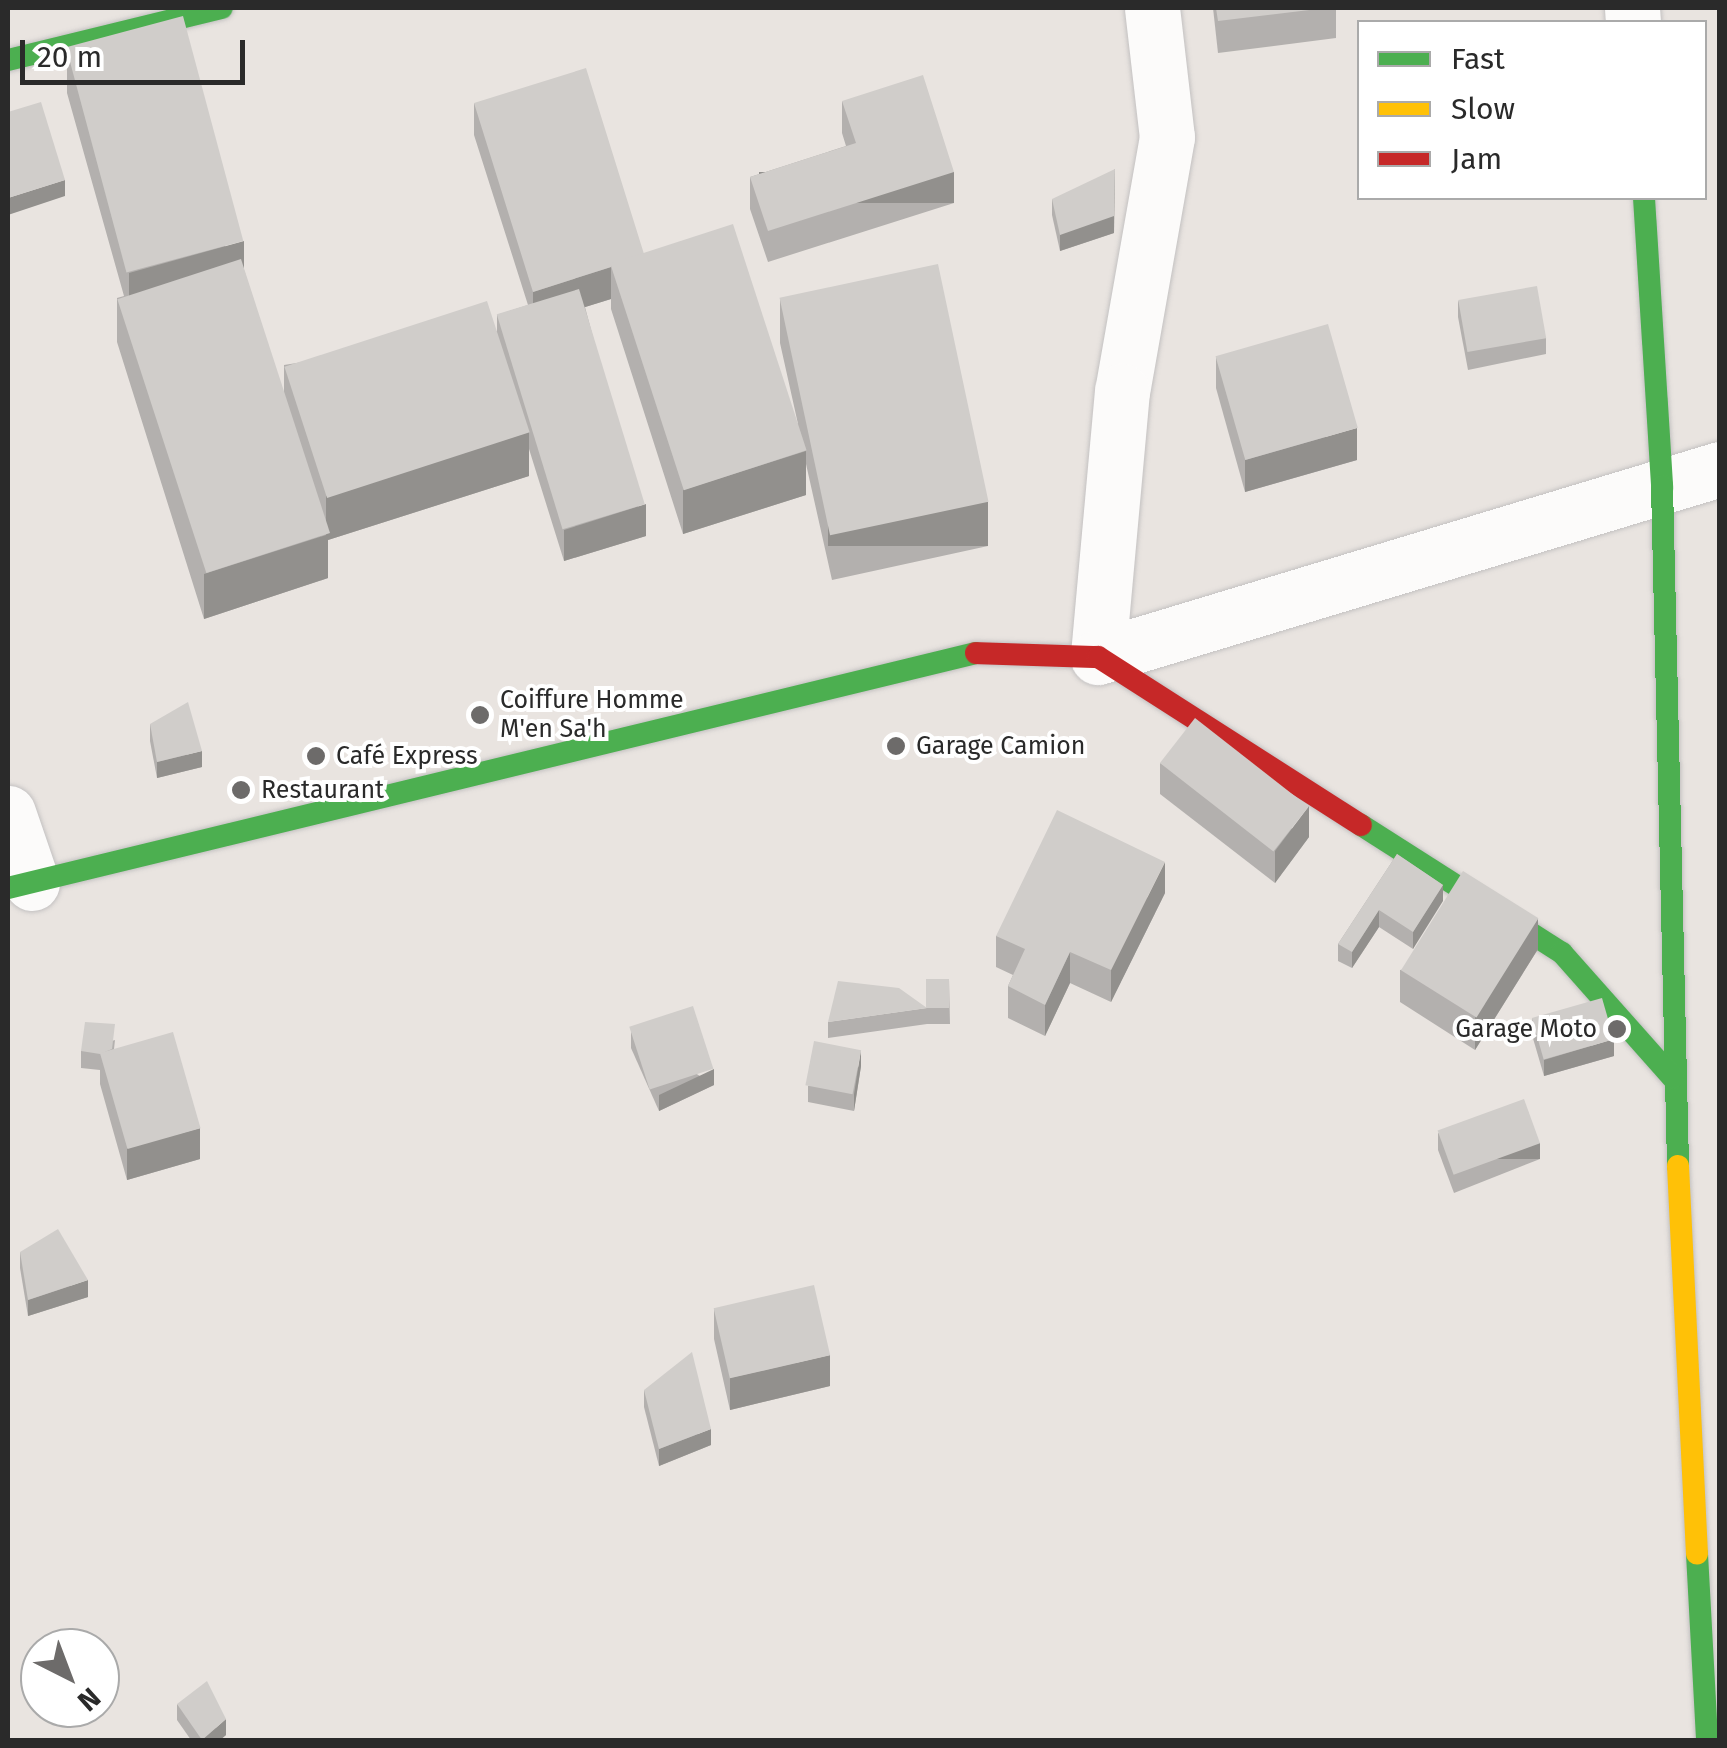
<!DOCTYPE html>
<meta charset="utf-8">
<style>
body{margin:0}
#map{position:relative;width:1727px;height:1748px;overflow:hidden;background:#e9e4e0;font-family:"Fira Sans",sans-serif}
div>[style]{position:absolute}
.roads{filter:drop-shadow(0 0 2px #c3c1c1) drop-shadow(0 0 2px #c3c1c1)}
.street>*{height:55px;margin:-27.5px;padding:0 27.5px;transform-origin:27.5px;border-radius:27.5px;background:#fcfbfa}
.fast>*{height:22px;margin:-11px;padding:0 11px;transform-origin:11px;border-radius:11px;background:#4caf50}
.slow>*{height:22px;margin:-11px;padding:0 11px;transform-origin:11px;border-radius:11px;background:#ffc107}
.jam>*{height:22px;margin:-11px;padding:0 11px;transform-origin:11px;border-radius:11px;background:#c62828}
.wall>*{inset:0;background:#b3b0ae}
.shaded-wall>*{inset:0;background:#92908d;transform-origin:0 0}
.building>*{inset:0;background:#d0cdca;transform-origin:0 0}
.dots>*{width:28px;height:28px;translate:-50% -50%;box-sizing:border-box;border:5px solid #fff;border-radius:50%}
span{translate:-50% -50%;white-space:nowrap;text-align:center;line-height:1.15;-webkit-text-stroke:8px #fff;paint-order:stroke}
.poi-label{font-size:25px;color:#2a2a2a}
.left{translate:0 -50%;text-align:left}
.right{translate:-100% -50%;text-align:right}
.frame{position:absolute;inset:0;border:10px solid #2a2a2a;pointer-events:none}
.legend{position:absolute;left:1357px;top:20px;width:350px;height:180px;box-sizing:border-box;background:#fff;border:2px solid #aaa;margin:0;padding:12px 18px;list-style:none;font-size:30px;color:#2a2a2a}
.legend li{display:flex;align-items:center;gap:20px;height:50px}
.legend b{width:50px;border:2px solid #aaa}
.north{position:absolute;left:20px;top:1628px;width:100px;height:100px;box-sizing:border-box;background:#fff;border:2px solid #aaa;border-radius:50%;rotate:138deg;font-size:28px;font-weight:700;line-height:40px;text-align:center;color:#2a2a2a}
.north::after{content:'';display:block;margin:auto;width:35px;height:45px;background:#6d6b6a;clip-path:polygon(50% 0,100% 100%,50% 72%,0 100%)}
.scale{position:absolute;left:20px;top:40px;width:225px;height:45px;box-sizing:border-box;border:5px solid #2a2a2a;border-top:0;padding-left:12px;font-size:30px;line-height:35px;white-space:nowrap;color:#2a2a2a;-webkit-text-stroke:8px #fff;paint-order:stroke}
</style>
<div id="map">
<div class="roads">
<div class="street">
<i style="left:1152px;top:8px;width:130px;rotate:83.4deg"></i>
<i style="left:1167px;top:137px;width:258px;rotate:100deg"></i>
<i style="left:1122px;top:391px;width:267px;rotate:95.2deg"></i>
<i style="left:1098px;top:657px;width:650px;rotate:-16.82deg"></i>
<i style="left:1632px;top:8px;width:14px;rotate:86deg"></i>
<i style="left:8px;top:813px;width:74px;rotate:71.1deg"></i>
</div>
<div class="fast">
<i style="left:8px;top:60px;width:220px;rotate:-13.7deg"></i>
<i style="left:1644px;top:198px;width:289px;rotate:86.4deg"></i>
<i style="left:1662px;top:486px;width:680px;rotate:88.65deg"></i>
<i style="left:1361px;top:825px;width:238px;rotate:32.5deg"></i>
<i style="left:1562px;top:953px;width:167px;rotate:48.4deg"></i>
<i style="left:8px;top:888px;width:996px;rotate:-13.65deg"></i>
<i style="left:1697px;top:1554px;width:186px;rotate:86.9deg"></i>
</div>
<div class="slow">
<i style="left:1678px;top:1166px;width:388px;rotate:87.2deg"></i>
</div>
<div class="jam">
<i style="left:976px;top:653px;width:122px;rotate:1.9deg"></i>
<i style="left:1098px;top:657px;width:312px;rotate:32.6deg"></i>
</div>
</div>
<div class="wall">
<i style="clip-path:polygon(1213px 8px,1336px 8px,1336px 38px,1218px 53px)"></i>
<i style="clip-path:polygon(67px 49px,244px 270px,284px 396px,284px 365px,497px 331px,497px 315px,528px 305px,474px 135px,474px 103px,644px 254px,798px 424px,780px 343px,780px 299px,988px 546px,832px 580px,806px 464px,806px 495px,683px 534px,611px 309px,611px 299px,585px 307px,646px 536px,564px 561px,529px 449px,529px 476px,328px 540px,328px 578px,204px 619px,117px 342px,117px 298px,124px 296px,67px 93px)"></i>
<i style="clip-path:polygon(842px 101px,954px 203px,768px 262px,750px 209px,750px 177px,846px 146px,842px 133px)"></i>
<i style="clip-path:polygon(1052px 199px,1114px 233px,1060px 251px,1052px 215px)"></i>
<i style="clip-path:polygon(1458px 301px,1546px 338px,1546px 354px,1468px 370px,1458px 317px)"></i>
<i style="clip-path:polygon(1216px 357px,1357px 460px,1245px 492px,1216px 388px)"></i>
<i style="clip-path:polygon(150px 724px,202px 767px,157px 778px,150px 741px)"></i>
<i style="clip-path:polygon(1160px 763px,1309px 837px,1275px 883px,1160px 794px)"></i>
<i style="clip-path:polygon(1397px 854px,1443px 885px,1413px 949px,1379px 927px,1352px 968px,1338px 961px,1338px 944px)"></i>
<i style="clip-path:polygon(1165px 893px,1111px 1002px,1070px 983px,1045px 1036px,1008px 1018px,1008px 986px,1013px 975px,996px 967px,996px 936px)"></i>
<i style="clip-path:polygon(1538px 949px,1475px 1050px,1400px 1002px,1400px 970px)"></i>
<i style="clip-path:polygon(949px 979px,950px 1024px,927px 1024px,927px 1021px,927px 1024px,828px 1038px,828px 1022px,927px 1008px)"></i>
<i style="clip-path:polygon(1532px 1018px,1614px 1056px,1544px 1076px,1532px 1035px)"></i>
<i style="clip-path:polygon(631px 1032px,714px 1085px,659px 1111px,631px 1048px)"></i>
<i style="clip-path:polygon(115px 1040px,114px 1049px,200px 1159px,127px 1180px,100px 1084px,100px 1070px,81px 1068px,81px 1051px)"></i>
<i style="clip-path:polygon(861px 1066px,854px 1111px,808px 1102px,808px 1086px)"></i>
<i style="clip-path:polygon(1438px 1133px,1540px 1159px,1454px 1193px,1438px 1150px)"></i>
<i style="clip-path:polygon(20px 1252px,88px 1297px,28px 1316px,20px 1268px)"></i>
<i style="clip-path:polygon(714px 1308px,830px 1386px,730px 1410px,714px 1339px)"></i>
<i style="clip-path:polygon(644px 1390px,711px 1445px,659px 1466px,644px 1407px)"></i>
<i style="clip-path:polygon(177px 1704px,226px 1735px,220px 1740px,191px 1740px,177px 1720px)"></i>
</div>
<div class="shaded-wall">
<i style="clip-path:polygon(1115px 169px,1114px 233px,1060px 251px,1060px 235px)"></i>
<i style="left:954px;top:172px;width:31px;height:195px;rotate:90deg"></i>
<i style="clip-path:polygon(65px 180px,65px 196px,8px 215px,8px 198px)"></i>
<i style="clip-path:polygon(244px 241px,244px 285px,129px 317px,129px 273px)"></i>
<i style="clip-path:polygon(611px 267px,611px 299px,533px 323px,533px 292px)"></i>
<i style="clip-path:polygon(1357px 428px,1357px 460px,1245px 492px,1245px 460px)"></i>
<i style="clip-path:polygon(529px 432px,529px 476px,328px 540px,328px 578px,204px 619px,204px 574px,326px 535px,326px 496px)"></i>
<i style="clip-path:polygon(806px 451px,806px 495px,683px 534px,683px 490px)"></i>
<i style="left:988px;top:502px;width:44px;height:160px;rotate:90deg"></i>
<i style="clip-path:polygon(646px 504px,646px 536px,564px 561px,564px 530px)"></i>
<i style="clip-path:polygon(202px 751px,202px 767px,157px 778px,157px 762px)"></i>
<i style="clip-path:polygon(1309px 806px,1309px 837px,1275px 883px,1275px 851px)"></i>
<i style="clip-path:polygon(1165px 862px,1165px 893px,1111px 1002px,1111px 970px)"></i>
<i style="clip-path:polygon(1443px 885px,1443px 901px,1413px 949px,1413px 932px)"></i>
<i style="clip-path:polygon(1379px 910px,1379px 927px,1352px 968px,1352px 952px)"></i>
<i style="clip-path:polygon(1538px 918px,1538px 949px,1475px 1050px,1475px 1018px)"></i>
<i style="clip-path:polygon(1070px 952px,1070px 983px,1045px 1036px,1045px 1005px)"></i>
<i style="clip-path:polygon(1614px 1039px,1614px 1056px,1544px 1076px,1544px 1060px)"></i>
<i style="clip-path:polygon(861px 1050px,861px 1066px,854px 1111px,854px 1094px)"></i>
<i style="clip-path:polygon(714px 1069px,714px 1085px,659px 1111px,659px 1095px)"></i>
<i style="clip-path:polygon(200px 1128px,200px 1159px,127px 1180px,127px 1148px)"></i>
<i style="left:1540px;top:1143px;width:16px;height:92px;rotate:90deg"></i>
<i style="clip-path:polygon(88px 1280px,88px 1297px,28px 1316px,28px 1300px)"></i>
<i style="clip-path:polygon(830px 1355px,830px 1386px,730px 1410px,730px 1378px)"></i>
<i style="clip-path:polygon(711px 1429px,711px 1445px,659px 1466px,659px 1449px)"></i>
<i style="clip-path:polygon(226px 1719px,226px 1735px,220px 1740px,202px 1740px)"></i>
</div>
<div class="building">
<i style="clip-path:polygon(1216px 8px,1326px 8px,1218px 21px)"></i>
<i style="left:183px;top:16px;width:233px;height:121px;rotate:75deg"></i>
<i style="clip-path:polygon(586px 68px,644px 254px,611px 265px,611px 267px,533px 292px,474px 103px)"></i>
<i style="clip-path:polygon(923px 75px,954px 172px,768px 231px,750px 177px,856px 143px,842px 101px)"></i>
<i style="clip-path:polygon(41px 102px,65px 180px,8px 198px,8px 112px)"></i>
<i style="clip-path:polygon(1115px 169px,1114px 216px,1060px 235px,1052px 199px)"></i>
<i style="left:733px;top:224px;width:238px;height:129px;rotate:72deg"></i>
<i style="left:241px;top:259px;width:288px;height:130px;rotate:72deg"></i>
<i style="left:938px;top:264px;width:243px;height:162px;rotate:78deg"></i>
<i style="left:1537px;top:286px;width:53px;height:80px;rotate:80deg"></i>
<i style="left:579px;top:289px;width:225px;height:86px;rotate:73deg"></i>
<i style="left:487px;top:301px;width:138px;height:213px;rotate:72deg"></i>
<i style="left:1328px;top:324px;width:108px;height:117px;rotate:74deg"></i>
<i style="clip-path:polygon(188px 702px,202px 751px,157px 762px,150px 724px)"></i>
<i style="left:1195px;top:718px;width:144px;height:57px;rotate:38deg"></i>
<i style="clip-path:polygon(1057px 810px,1165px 862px,1111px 970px,1070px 952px,1045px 1005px,1008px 986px,1025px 949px,996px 936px)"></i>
<i style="clip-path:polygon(1397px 854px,1443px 885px,1413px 932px,1379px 910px,1352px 952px,1338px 944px)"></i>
<i style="left:1463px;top:871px;width:89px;height:117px;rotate:32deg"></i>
<i style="left:926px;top:979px;width:23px;height:29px"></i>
<i style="clip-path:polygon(838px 981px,899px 988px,927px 1008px,828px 1022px)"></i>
<i style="left:1602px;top:998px;width:43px;height:73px;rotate:74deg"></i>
<i style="left:693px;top:1006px;width:66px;height:67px;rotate:72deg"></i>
<i style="clip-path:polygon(85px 1022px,115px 1024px,112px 1049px,100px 1054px,81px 1051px)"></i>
<i style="left:173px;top:1032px;width:100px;height:76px;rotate:74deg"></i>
<i style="left:814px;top:1041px;width:48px;height:45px;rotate:11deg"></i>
<i style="left:1524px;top:1099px;width:47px;height:92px;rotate:70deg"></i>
<i style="clip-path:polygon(58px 1229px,88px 1280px,28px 1300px,20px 1252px)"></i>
<i style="left:814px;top:1285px;width:72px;height:103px;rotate:77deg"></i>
<i style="clip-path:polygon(692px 1352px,711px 1429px,659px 1449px,644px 1390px)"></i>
<i style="clip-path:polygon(207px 1681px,226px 1719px,202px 1740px,177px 1704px)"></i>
</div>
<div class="dots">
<i style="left:480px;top:715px;background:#6d6b6a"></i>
<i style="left:896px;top:746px;background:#6d6b6a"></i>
<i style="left:316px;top:756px;background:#6d6b6a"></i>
<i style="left:241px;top:790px;background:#6d6b6a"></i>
<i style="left:1617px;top:1029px;background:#6d6b6a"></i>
</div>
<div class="poi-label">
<span class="left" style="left:500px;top:715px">Coiffure Homme<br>M'en Sa'h</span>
<span class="left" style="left:916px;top:746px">Garage Camion</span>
<span class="left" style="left:336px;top:756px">Café Express</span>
<span class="left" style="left:261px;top:790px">Restaurant</span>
<span class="right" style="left:1597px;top:1029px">Garage Moto</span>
</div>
<div class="frame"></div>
<ul class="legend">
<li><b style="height:12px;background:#4caf50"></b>Fast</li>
<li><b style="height:12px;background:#ffc107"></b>Slow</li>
<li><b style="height:12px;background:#c62828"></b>Jam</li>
</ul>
<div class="north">N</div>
<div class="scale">20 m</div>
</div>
